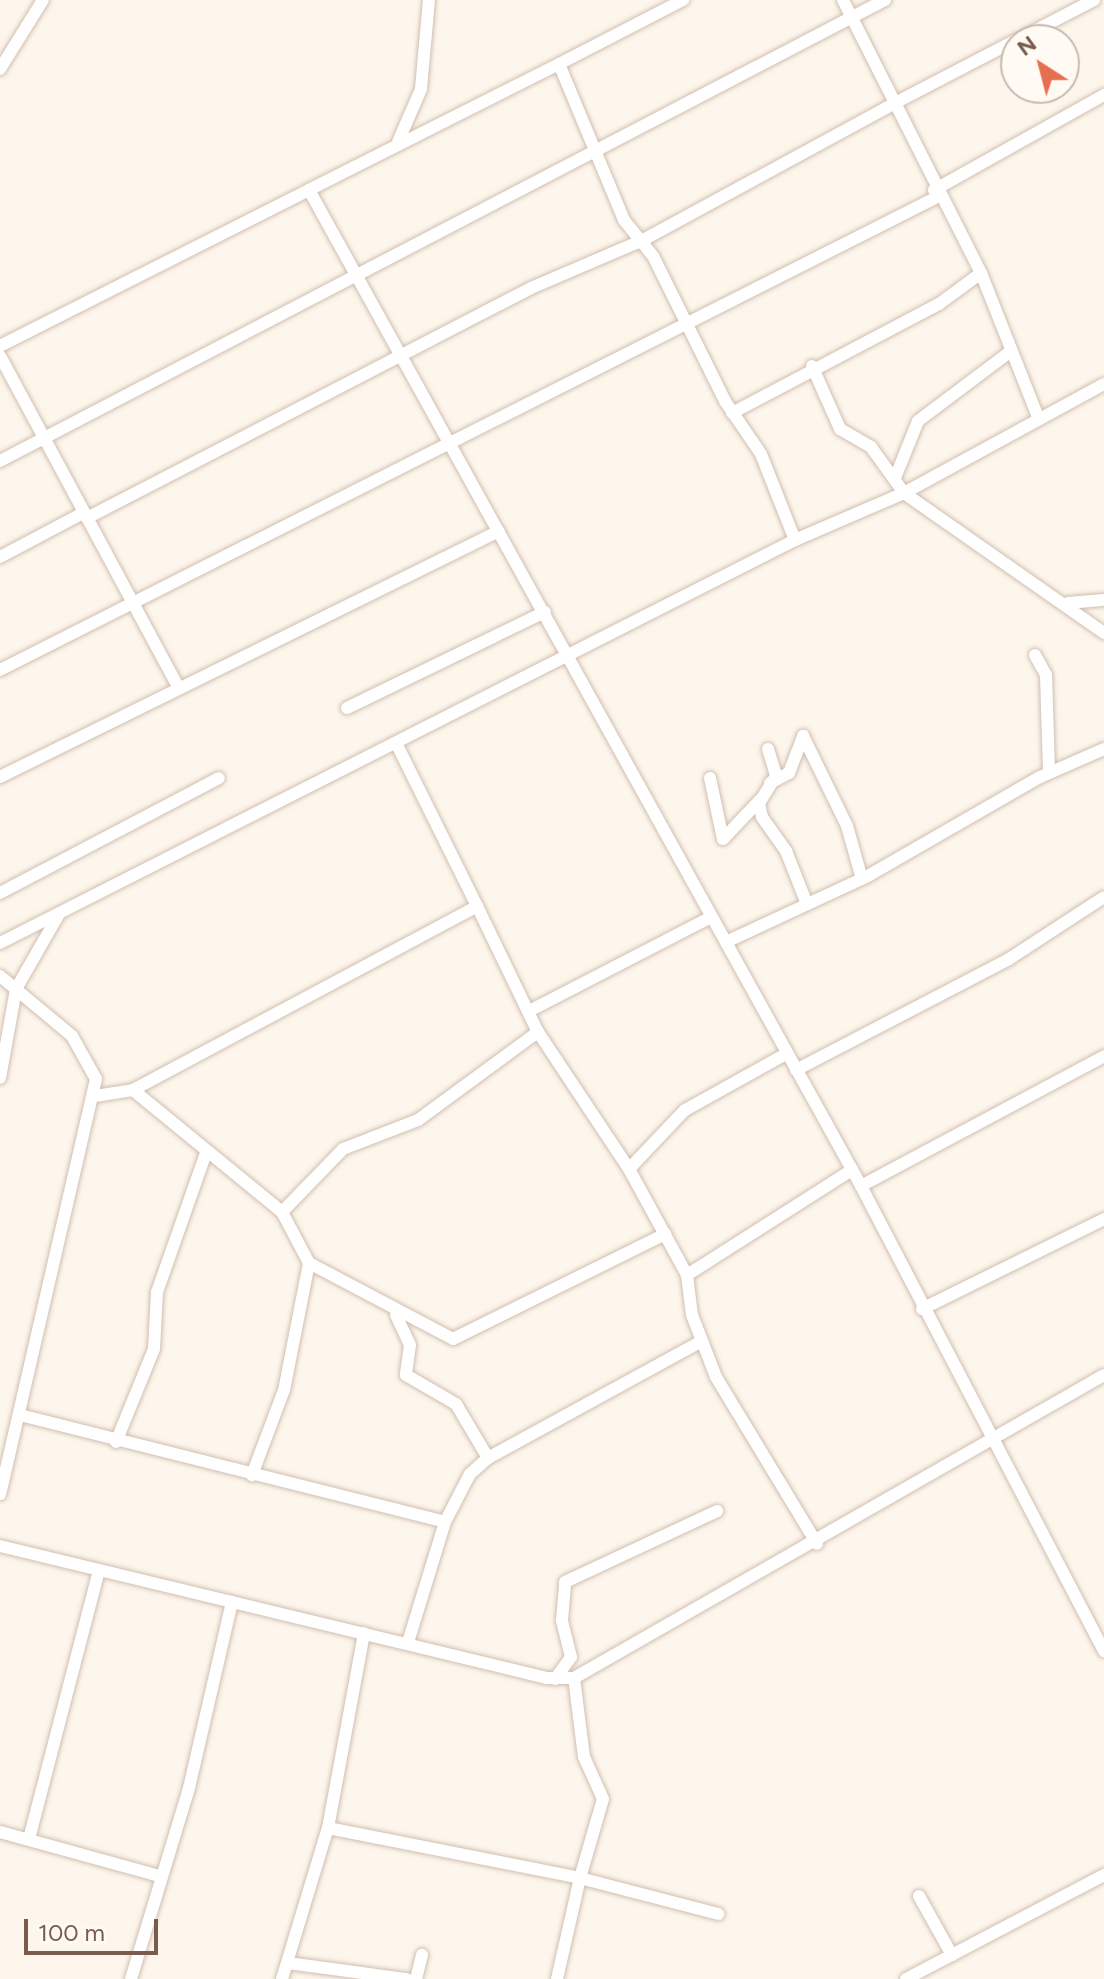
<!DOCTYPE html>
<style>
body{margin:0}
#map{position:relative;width:1104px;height:1979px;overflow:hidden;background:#fdf6ec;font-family:Figtree,sans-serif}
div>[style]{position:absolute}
.roads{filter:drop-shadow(0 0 2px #d1beb0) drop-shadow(0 0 2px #d1beb0)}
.minor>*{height:12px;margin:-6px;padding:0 6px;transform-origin:6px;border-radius:6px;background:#fff}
span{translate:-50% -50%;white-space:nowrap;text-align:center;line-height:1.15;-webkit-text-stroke:6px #fffaf3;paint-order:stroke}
.north{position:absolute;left:1000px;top:24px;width:80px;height:80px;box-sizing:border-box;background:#fffaf3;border:2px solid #cabbb1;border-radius:50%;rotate:324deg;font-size:22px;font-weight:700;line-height:32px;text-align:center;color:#7a5c4d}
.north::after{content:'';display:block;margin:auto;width:28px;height:36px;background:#e76f51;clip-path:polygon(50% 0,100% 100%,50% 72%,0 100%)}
.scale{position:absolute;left:24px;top:1919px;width:134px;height:36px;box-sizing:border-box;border:4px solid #7a5c4d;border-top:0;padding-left:10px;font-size:24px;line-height:28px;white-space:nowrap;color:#7a5c4d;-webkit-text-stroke:6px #fffaf3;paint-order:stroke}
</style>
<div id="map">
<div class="roads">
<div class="minor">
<i style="left:1017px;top:40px;width:87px;rotate:-27.5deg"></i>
<i style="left:559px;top:64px;width:140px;rotate:-27.3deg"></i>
<i style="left:0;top:69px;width:81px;rotate:-58.1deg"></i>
<i style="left:398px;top:142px;width:58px;rotate:-66.5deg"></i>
<i style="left:421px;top:89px;width:89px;rotate:-84.9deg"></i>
<i style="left:934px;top:190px;width:195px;rotate:-29.2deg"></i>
<i style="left:981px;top:273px;width:191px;rotate:-116.8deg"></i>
<i style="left:895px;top:103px;width:136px;rotate:-27.5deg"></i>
<i style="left:0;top:346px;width:346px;rotate:-26.8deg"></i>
<i style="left:0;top:356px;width:376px;rotate:61.7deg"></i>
<i style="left:812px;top:366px;width:69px;rotate:66deg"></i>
<i style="left:840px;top:429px;width:36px;rotate:30deg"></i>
<i style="left:871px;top:447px;width:57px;rotate:54.3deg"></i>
<i style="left:904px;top:493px;width:244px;rotate:35deg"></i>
<i style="left:732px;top:413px;width:234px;rotate:-27.8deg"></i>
<i style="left:939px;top:304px;width:52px;rotate:-36.4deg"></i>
<i style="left:981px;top:273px;width:155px;rotate:68.4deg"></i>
<i style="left:0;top:461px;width:998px;rotate:-27.52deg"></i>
<i style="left:895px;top:478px;width:61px;rotate:-68deg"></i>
<i style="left:918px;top:421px;width:116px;rotate:-37deg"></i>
<i style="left:87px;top:518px;width:500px;rotate:-27.38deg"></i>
<i style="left:531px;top:288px;width:122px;rotate:-23.2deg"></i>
<i style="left:643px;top:240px;width:287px;rotate:-28.5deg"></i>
<i style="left:895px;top:103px;width:115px;rotate:-116.8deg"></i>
<i style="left:795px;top:540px;width:92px;rotate:-111.6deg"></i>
<i style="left:761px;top:454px;width:64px;rotate:-124.2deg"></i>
<i style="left:725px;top:401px;width:162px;rotate:-116.4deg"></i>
<i style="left:653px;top:256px;width:46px;rotate:-128.9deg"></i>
<i style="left:624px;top:220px;width:169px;rotate:-112.6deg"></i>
<i style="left:559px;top:64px;width:280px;rotate:153.3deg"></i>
<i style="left:309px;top:190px;width:1139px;rotate:61deg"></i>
<i style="left:861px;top:1186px;width:525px;rotate:62.41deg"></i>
<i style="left:0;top:557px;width:94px;rotate:-27.9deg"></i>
<i style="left:1068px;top:603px;width:36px;rotate:-5deg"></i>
<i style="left:1035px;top:655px;width:23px;rotate:61deg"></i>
<i style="left:1046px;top:675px;width:98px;rotate:88.2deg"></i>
<i style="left:0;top:670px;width:1050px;rotate:-26.78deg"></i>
<i style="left:347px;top:708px;width:220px;rotate:-25.9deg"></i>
<i style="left:768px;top:749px;width:28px;rotate:73deg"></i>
<i style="left:776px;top:776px;width:32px;rotate:122deg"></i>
<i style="left:759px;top:803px;width:14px;rotate:78deg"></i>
<i style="left:762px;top:817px;width:42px;rotate:54.8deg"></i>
<i style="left:786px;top:851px;width:57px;rotate:68.4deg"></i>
<i style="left:0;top:777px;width:556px;rotate:-26.24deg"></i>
<i style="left:710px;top:778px;width:62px;rotate:78deg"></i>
<i style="left:770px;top:783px;width:21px;rotate:-28deg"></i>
<i style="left:789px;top:773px;width:40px;rotate:-69deg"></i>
<i style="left:803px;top:736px;width:100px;rotate:63.9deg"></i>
<i style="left:847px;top:826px;width:55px;rotate:74.2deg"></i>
<i style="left:723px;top:839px;width:54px;rotate:-46.5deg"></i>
<i style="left:0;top:893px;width:247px;rotate:-27.7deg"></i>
<i style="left:477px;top:906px;width:140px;rotate:64.2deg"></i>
<i style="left:538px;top:1032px;width:164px;rotate:56.4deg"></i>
<i style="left:629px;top:1169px;width:121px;rotate:61.3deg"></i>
<i style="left:687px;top:1275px;width:40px;rotate:82.9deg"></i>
<i style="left:692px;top:1315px;width:66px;rotate:68.8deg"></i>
<i style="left:716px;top:1377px;width:195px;rotate:58.8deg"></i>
<i style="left:726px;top:942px;width:154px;rotate:-24.9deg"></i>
<i style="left:866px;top:877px;width:201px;rotate:-29.9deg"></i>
<i style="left:1040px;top:777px;width:70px;rotate:-23.6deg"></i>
<i style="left:0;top:943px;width:891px;rotate:-26.88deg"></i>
<i style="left:795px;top:540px;width:119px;rotate:-23.3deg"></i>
<i style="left:904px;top:493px;width:228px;rotate:-28.6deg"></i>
<i style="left:0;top:976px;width:94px;rotate:39.8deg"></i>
<i style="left:72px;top:1036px;width:49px;rotate:60.8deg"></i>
<i style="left:96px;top:1079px;width:426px;rotate:103deg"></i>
<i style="left:533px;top:1009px;width:200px;rotate:-27.3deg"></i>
<i style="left:796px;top:1070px;width:240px;rotate:-27.5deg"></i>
<i style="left:1009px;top:959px;width:113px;rotate:-33.1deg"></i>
<i style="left:0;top:1078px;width:90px;rotate:-79.8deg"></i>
<i style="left:16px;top:989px;width:86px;rotate:-60.2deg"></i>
<i style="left:133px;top:1090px;width:193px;rotate:39.3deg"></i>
<i style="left:282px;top:1212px;width:58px;rotate:62.1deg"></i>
<i style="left:309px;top:1263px;width:129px;rotate:101.1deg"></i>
<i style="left:284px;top:1390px;width:91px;rotate:110.6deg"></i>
<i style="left:95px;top:1096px;width:38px;rotate:-9deg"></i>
<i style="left:133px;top:1090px;width:390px;rotate:-28.1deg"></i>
<i style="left:477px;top:906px;width:182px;rotate:-116.4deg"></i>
<i style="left:629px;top:1169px;width:81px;rotate:-46.5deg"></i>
<i style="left:685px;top:1110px;width:115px;rotate:-29deg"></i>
<i style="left:861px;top:1186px;width:276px;rotate:-28.1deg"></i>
<i style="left:282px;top:1212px;width:88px;rotate:-45.9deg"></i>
<i style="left:343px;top:1149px;width:80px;rotate:-21.1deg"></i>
<i style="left:418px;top:1120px;width:149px;rotate:-36.3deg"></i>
<i style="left:309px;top:1263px;width:163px;rotate:27.8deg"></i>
<i style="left:453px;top:1339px;width:237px;rotate:-26.3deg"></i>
<i style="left:687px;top:1275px;width:196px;rotate:-32.5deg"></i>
<i style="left:922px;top:1309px;width:203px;rotate:-26.3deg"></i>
<i style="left:396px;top:1315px;width:33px;rotate:65deg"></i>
<i style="left:410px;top:1345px;width:30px;rotate:98deg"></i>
<i style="left:406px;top:1375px;width:58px;rotate:30.1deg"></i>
<i style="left:456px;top:1404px;width:63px;rotate:59.3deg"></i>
<i style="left:20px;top:1415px;width:438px;rotate:14.1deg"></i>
<i style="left:445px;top:1522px;width:126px;rotate:107.1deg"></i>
<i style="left:116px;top:1442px;width:100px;rotate:-67.8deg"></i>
<i style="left:154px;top:1349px;width:57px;rotate:-87deg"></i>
<i style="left:157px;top:1292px;width:147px;rotate:-70.6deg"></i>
<i style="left:445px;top:1522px;width:54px;rotate:-62.5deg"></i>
<i style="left:470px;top:1474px;width:24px;rotate:-42deg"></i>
<i style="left:488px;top:1458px;width:244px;rotate:-28.7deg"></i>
<i style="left:0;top:1546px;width:563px;rotate:13.57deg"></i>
<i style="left:547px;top:1678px;width:27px"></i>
<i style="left:574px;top:1678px;width:610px;rotate:-29.76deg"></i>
<i style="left:555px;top:1679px;width:27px;rotate:-54deg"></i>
<i style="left:571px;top:1657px;width:38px;rotate:-104deg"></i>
<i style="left:562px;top:1620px;width:38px;rotate:-85deg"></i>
<i style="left:565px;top:1582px;width:168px;rotate:-25deg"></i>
<i style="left:328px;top:1828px;width:257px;rotate:11.2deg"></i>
<i style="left:580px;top:1878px;width:82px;rotate:-73.8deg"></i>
<i style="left:603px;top:1799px;width:46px;rotate:-114.3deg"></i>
<i style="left:584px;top:1757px;width:80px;rotate:-97.2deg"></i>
<i style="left:0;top:1832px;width:166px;rotate:15.4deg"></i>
<i style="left:29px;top:1839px;width:278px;rotate:-75.4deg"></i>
<i style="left:919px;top:1896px;width:68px;rotate:60.8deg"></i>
<i style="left:288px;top:1963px;width:120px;rotate:7.7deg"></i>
<i style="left:131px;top:1979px;width:200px;rotate:-73.1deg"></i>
<i style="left:189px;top:1788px;width:191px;rotate:-77deg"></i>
<i style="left:282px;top:1979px;width:158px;rotate:-73.1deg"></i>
<i style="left:328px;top:1828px;width:198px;rotate:-79.5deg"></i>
<i style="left:416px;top:1979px;width:25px;rotate:-76deg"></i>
<i style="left:557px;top:1979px;width:104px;rotate:-77.2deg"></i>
<i style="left:580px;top:1878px;width:143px;rotate:14.6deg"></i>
<i style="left:906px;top:1979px;width:224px;rotate:-27.7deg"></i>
</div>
</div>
<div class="north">N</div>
<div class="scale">100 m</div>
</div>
